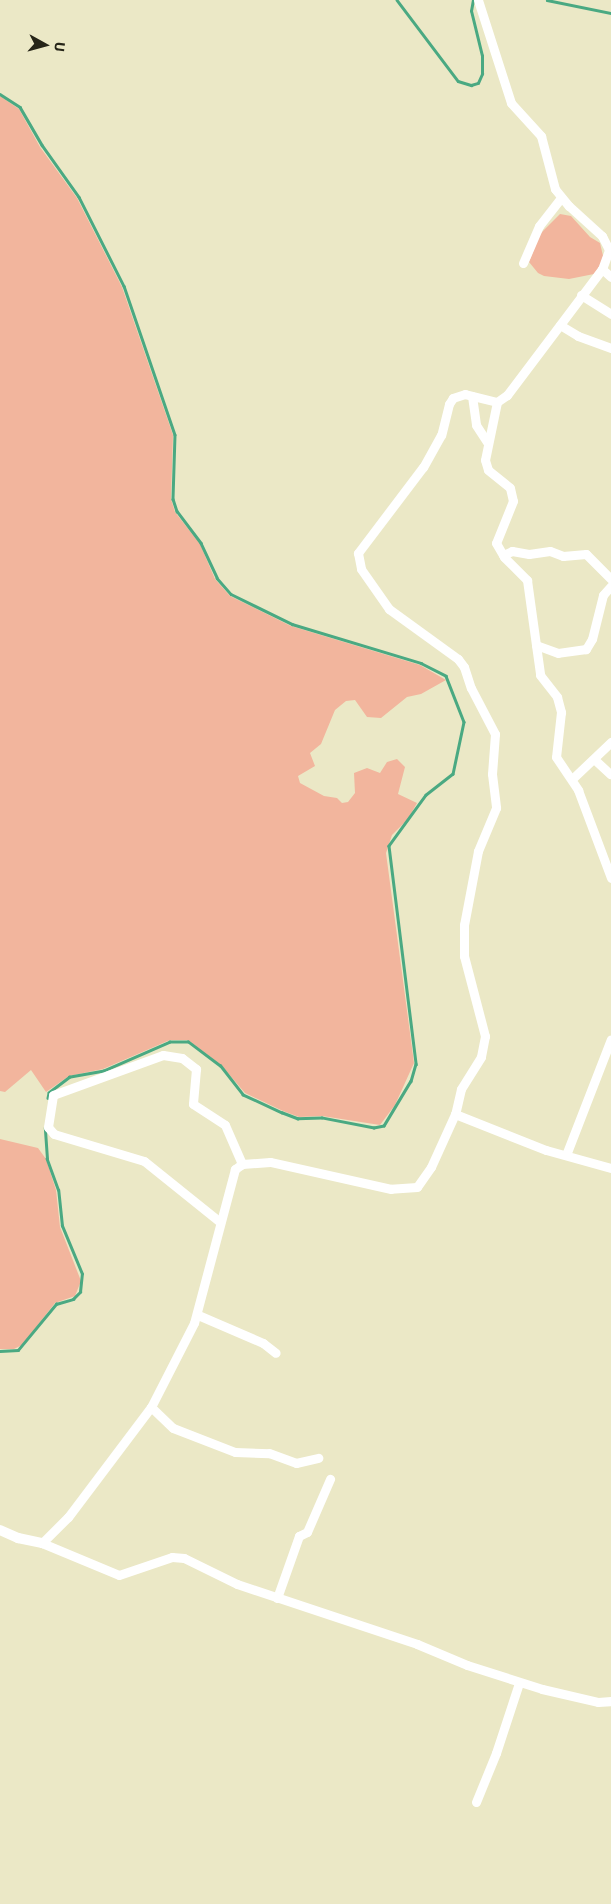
<!DOCTYPE html>
<style>
body{margin:0}
#map{position:relative;width:611px;height:1904px;overflow:hidden;background:#ebe8c6;font-family:"Exo 2",sans-serif}
div>[style]{position:absolute}
.green>*{inset:0;background:#f2b59d}
.stream>*{height:2.5px;margin:-1.25px;padding:0 1.25px;transform-origin:1.25px;border-radius:1.25px;background:#4aa982}
.minor>*{height:9px;margin:-4.5px;padding:0 4.5px;transform-origin:4.5px;border-radius:4.5px;background:#fff}
.tertiary>*{height:10px;margin:-5px;padding:0 5px;transform-origin:5px;border-radius:5px;background:#fff}
span{translate:-50% -50%;white-space:nowrap;text-align:center;line-height:1.15;-webkit-text-stroke:4px #ebe8c6;paint-order:stroke}
.north{position:absolute;left:20px;top:20px;width:50px;height:50px;-webkit-text-stroke:4px #ebe8c6;paint-order:stroke;rotate:97deg;font-size:14px;font-weight:700;line-height:20px;text-align:center;color:#262518}
.north::after{content:'';display:block;margin:auto;width:18px;height:22px;background:#262518;clip-path:polygon(50% 0,100% 100%,50% 72%,0 100%)}
</style>
<div id="map">
<div class="green">
<i style="clip-path:polygon(0 96px,19px 109px,40px 147px,77px 198px,122px 287px,173px 435px,171px 499px,175px 512px,200px 544px,215px 579px,230px 596px,291px 626px,420px 665px,446px 680px,421px 694px,407px 697px,381px 718px,367px 717px,355px 700px,346px 701px,335px 710px,321px 744px,310px 753px,315px 766px,298px 776px,300px 783px,324px 796px,337px 798px,342px 803px,348px 802px,355px 793px,354px 773px,367px 768px,380px 773px,387px 762px,397px 759px,405px 767px,398px 794px,417px 803px,408px 819px,392px 835px,386px 853px,414px 1063px,395px 1105px,380px 1125px,322px 1116px,299px 1117px,283px 1111px,245px 1093px,221px 1065px,188px 1040px,170px 1040px,103px 1069px,69px 1076px,46px 1092px,31px 1070px,5px 1092px,0 1091px)"></i>
<i style="clip-path:polygon(560px 214px,571px 216px,590px 237px,600px 243px,604px 260px,594px 274px,569px 279px,544px 276px,538px 273px,529px 262px,540px 234px)"></i>
<i style="clip-path:polygon(0 1139px,38px 1148px,46px 1159px,56px 1190px,60px 1227px,81px 1281px,75px 1296px,55px 1303px,22px 1345px,14px 1349px,0 1349px)"></i>
</div>
<div class="stream">
<i style="left:397px;top:0;width:101px;rotate:53deg"></i>
<i style="left:458px;top:81px;width:14px;rotate:17deg"></i>
<i style="left:471px;top:85px;width:7px;rotate:-16deg"></i>
<i style="left:478px;top:83px;width:10px;rotate:-66deg"></i>
<i style="left:482px;top:74px;width:18px;rotate:-90deg"></i>
<i style="left:482px;top:56px;width:46px;rotate:-103.7deg"></i>
<i style="left:471px;top:11px;width:11px;rotate:-80deg"></i>
<i style="left:547px;top:0;width:65px;rotate:11.5deg"></i>
<i style="left:0;top:94px;width:24px;rotate:33deg"></i>
<i style="left:20px;top:107px;width:44px;rotate:59.9deg"></i>
<i style="left:42px;top:145px;width:64px;rotate:54.6deg"></i>
<i style="left:79px;top:197px;width:100px;rotate:63.2deg"></i>
<i style="left:124px;top:286px;width:157px;rotate:71.1deg"></i>
<i style="left:175px;top:435px;width:64px;rotate:91.8deg"></i>
<i style="left:173px;top:499px;width:13px;rotate:72deg"></i>
<i style="left:177px;top:511px;width:40px;rotate:53deg"></i>
<i style="left:201px;top:543px;width:38px;rotate:65deg"></i>
<i style="left:217px;top:578px;width:21px;rotate:49deg"></i>
<i style="left:231px;top:594px;width:68px;rotate:26.2deg"></i>
<i style="left:292px;top:624px;width:135px;rotate:16.8deg"></i>
<i style="left:421px;top:663px;width:28px;rotate:27deg"></i>
<i style="left:446px;top:676px;width:49px;rotate:68.6deg"></i>
<i style="left:464px;top:722px;width:53px;rotate:101.9deg"></i>
<i style="left:453px;top:774px;width:34px;rotate:142deg"></i>
<i style="left:426px;top:795px;width:63px;rotate:126deg"></i>
<i style="left:389px;top:846px;width:220px;rotate:82.9deg"></i>
<i style="left:416px;top:1064px;width:18px;rotate:106deg"></i>
<i style="left:411px;top:1081px;width:52px;rotate:121deg"></i>
<i style="left:384px;top:1126px;width:10px;rotate:169deg"></i>
<i style="left:374px;top:1128px;width:53px;rotate:-169.1deg"></i>
<i style="left:322px;top:1118px;width:24px;rotate:178deg"></i>
<i style="left:298px;top:1119px;width:17px;rotate:-159deg"></i>
<i style="left:282px;top:1113px;width:43px;rotate:-155.2deg"></i>
<i style="left:243px;top:1095px;width:37px;rotate:-128deg"></i>
<i style="left:220px;top:1066px;width:40px;rotate:-143deg"></i>
<i style="left:188px;top:1042px;width:18px;rotate:180deg"></i>
<i style="left:170px;top:1042px;width:72px;rotate:156.3deg"></i>
<i style="left:104px;top:1071px;width:35px;rotate:170deg"></i>
<i style="left:70px;top:1077px;width:26px;rotate:143deg"></i>
<i style="left:49px;top:1093px;width:5px;rotate:101deg"></i>
<i style="left:0;top:1351px;width:18px;rotate:-3deg"></i>
<i style="left:18px;top:1350px;width:60px;rotate:-50.4deg"></i>
<i style="left:56px;top:1304px;width:18px;rotate:-16deg"></i>
<i style="left:73px;top:1299px;width:10px;rotate:-45deg"></i>
<i style="left:80px;top:1292px;width:18px;rotate:-84deg"></i>
<i style="left:82px;top:1274px;width:52px;rotate:-112.6deg"></i>
<i style="left:62px;top:1226px;width:36px;rotate:-96deg"></i>
<i style="left:58px;top:1190px;width:33px;rotate:-110deg"></i>
<i style="left:47px;top:1159px;width:31px;rotate:-94deg"></i>
</div>
<div class="minor">
<i style="left:478px;top:0;width:108px;rotate:72.2deg"></i>
<i style="left:511px;top:103px;width:45px;rotate:47.7deg"></i>
<i style="left:541px;top:136px;width:55px;rotate:75.2deg"></i>
<i style="left:555px;top:189px;width:22px;rotate:51deg"></i>
<i style="left:569px;top:206px;width:45px;rotate:42.3deg"></i>
<i style="left:602px;top:236px;width:16px;rotate:63deg"></i>
<i style="left:609px;top:250px;width:20px;rotate:110deg"></i>
<i style="left:602px;top:269px;width:158px;rotate:127deg"></i>
<i style="left:507px;top:395px;width:12px;rotate:145deg"></i>
<i style="left:497px;top:402px;width:33px;rotate:-166deg"></i>
<i style="left:465px;top:394px;width:13px;rotate:162deg"></i>
<i style="left:453px;top:398px;width:7px;rotate:124deg"></i>
<i style="left:449px;top:404px;width:32px;rotate:104deg"></i>
<i style="left:441px;top:435px;width:37px;rotate:119deg"></i>
<i style="left:423px;top:467px;width:108px;rotate:127.1deg"></i>
<i style="left:358px;top:553px;width:16px;rotate:79deg"></i>
<i style="left:361px;top:569px;width:49px;rotate:55deg"></i>
<i style="left:389px;top:609px;width:85px;rotate:35.9deg"></i>
<i style="left:458px;top:659px;width:10px;rotate:53deg"></i>
<i style="left:464px;top:667px;width:22px;rotate:72deg"></i>
<i style="left:471px;top:688px;width:52px;rotate:62.4deg"></i>
<i style="left:495px;top:734px;width:40px;rotate:94.3deg"></i>
<i style="left:492px;top:774px;width:34px;rotate:83deg"></i>
<i style="left:496px;top:808px;width:47px;rotate:112.7deg"></i>
<i style="left:478px;top:851px;width:75px;rotate:100.7deg"></i>
<i style="left:464px;top:925px;width:31px;rotate:90deg"></i>
<i style="left:464px;top:956px;width:83px;rotate:75.3deg"></i>
<i style="left:485px;top:1036px;width:21px;rotate:101deg"></i>
<i style="left:481px;top:1057px;width:38px;rotate:122deg"></i>
<i style="left:461px;top:1089px;width:26px;rotate:103deg"></i>
<i style="left:455px;top:1114px;width:58px;rotate:114.4deg"></i>
<i style="left:431px;top:1167px;width:24px;rotate:125deg"></i>
<i style="left:417px;top:1187px;width:26px;rotate:176deg"></i>
<i style="left:391px;top:1189px;width:124px;rotate:-167.4deg"></i>
<i style="left:270px;top:1162px;width:28px;rotate:176deg"></i>
<i style="left:242px;top:1164px;width:9px;rotate:144deg"></i>
<i style="left:235px;top:1169px;width:159px;rotate:104.9deg"></i>
<i style="left:194px;top:1323px;width:94px;rotate:117.1deg"></i>
<i style="left:151px;top:1407px;width:138px;rotate:127deg"></i>
<i style="left:68px;top:1517px;width:37px;rotate:135deg"></i>
<i style="left:42px;top:1543px;width:83px;rotate:22.6deg"></i>
<i style="left:119px;top:1575px;width:56px;rotate:-18.8deg"></i>
<i style="left:172px;top:1557px;width:12px;rotate:5deg"></i>
<i style="left:184px;top:1558px;width:59px;rotate:26.1deg"></i>
<i style="left:237px;top:1584px;width:190px;rotate:18.4deg"></i>
<i style="left:417px;top:1644px;width:54px;rotate:22.8deg"></i>
<i style="left:467px;top:1665px;width:79px;rotate:17.7deg"></i>
<i style="left:542px;top:1689px;width:57px;rotate:13.1deg"></i>
<i style="left:598px;top:1702px;width:13px;rotate:-4deg"></i>
<i style="left:523px;top:263px;width:40px;rotate:-66.6deg"></i>
<i style="left:539px;top:226px;width:36px;rotate:-52deg"></i>
<i style="left:602px;top:269px;width:12px;rotate:42deg"></i>
<i style="left:581px;top:295px;width:36px;rotate:32deg"></i>
<i style="left:560px;top:325px;width:21px;rotate:31deg"></i>
<i style="left:578px;top:336px;width:35px;rotate:20deg"></i>
<i style="left:472px;top:396px;width:29px;rotate:82deg"></i>
<i style="left:476px;top:425px;width:20px;rotate:57deg"></i>
<i style="left:497px;top:402px;width:59px;rotate:101.7deg"></i>
<i style="left:485px;top:460px;width:10px;rotate:73deg"></i>
<i style="left:488px;top:470px;width:28px;rotate:39deg"></i>
<i style="left:510px;top:488px;width:13px;rotate:77deg"></i>
<i style="left:513px;top:501px;width:45px;rotate:112deg"></i>
<i style="left:496px;top:543px;width:16px;rotate:60deg"></i>
<i style="left:504px;top:557px;width:33px;rotate:45deg"></i>
<i style="left:527px;top:580px;width:66px;rotate:82.1deg"></i>
<i style="left:503px;top:555px;width:10px;rotate:-24deg"></i>
<i style="left:512px;top:551px;width:17px;rotate:10deg"></i>
<i style="left:529px;top:554px;width:21px;rotate:-8deg"></i>
<i style="left:550px;top:551px;width:14px;rotate:21deg"></i>
<i style="left:563px;top:556px;width:23px;rotate:-5deg"></i>
<i style="left:586px;top:554px;width:35px;rotate:45deg"></i>
<i style="left:611px;top:586px;width:12px;rotate:132deg"></i>
<i style="left:603px;top:595px;width:45px;rotate:104deg"></i>
<i style="left:592px;top:639px;width:12px;rotate:121deg"></i>
<i style="left:586px;top:649px;width:28px;rotate:172deg"></i>
<i style="left:558px;top:653px;width:23px;rotate:-160deg"></i>
<i style="left:536px;top:645px;width:30px;rotate:82deg"></i>
<i style="left:540px;top:675px;width:28px;rotate:52deg"></i>
<i style="left:557px;top:697px;width:16px;rotate:75deg"></i>
<i style="left:561px;top:712px;width:45px;rotate:96.3deg"></i>
<i style="left:556px;top:757px;width:40px;rotate:56deg"></i>
<i style="left:578px;top:790px;width:94px;rotate:69.4deg"></i>
<i style="left:595px;top:760px;width:21px;rotate:43deg"></i>
<i style="left:572px;top:779px;width:54px;rotate:-43.5deg"></i>
<i style="left:455px;top:1114px;width:98px;rotate:21.6deg"></i>
<i style="left:546px;top:1150px;width:67px;rotate:15.5deg"></i>
<i style="left:566px;top:1155px;width:124px;rotate:-68.8deg"></i>
<i style="left:220px;top:1222px;width:97px;rotate:-141.2deg"></i>
<i style="left:144px;top:1161px;width:94px;rotate:-163.3deg"></i>
<i style="left:54px;top:1134px;width:9px;rotate:-131deg"></i>
<i style="left:48px;top:1127px;width:32px;rotate:-81deg"></i>
<i style="left:53px;top:1095px;width:117px;rotate:-20deg"></i>
<i style="left:163px;top:1055px;width:19px;rotate:9deg"></i>
<i style="left:182px;top:1058px;width:18px;rotate:38deg"></i>
<i style="left:196px;top:1069px;width:35px;rotate:95deg"></i>
<i style="left:193px;top:1104px;width:38px;rotate:33deg"></i>
<i style="left:225px;top:1125px;width:43px;rotate:66.4deg"></i>
<i style="left:198px;top:1315px;width:71px;rotate:23.3deg"></i>
<i style="left:263px;top:1343px;width:16px;rotate:38deg"></i>
<i style="left:151px;top:1407px;width:30px;rotate:44deg"></i>
<i style="left:173px;top:1428px;width:66px;rotate:21.2deg"></i>
<i style="left:235px;top:1452px;width:34px;rotate:2deg"></i>
<i style="left:269px;top:1453px;width:29px;rotate:20deg"></i>
<i style="left:296px;top:1463px;width:23px;rotate:-13deg"></i>
<i style="left:277px;top:1598px;width:66px;rotate:-70.5deg"></i>
<i style="left:299px;top:1536px;width:9px;rotate:-27deg"></i>
<i style="left:307px;top:1532px;width:58px;rotate:-66.5deg"></i>
<i style="left:476px;top:1802px;width:53px;rotate:-67.8deg"></i>
<i style="left:496px;top:1753px;width:74px;rotate:-71.8deg"></i>
</div>
<div class="tertiary">
<i style="left:0;top:1530px;width:20px;rotate:24deg"></i>
<i style="left:18px;top:1538px;width:25px;rotate:12deg"></i>
</div>
<div class="north">U</div>
</div>
